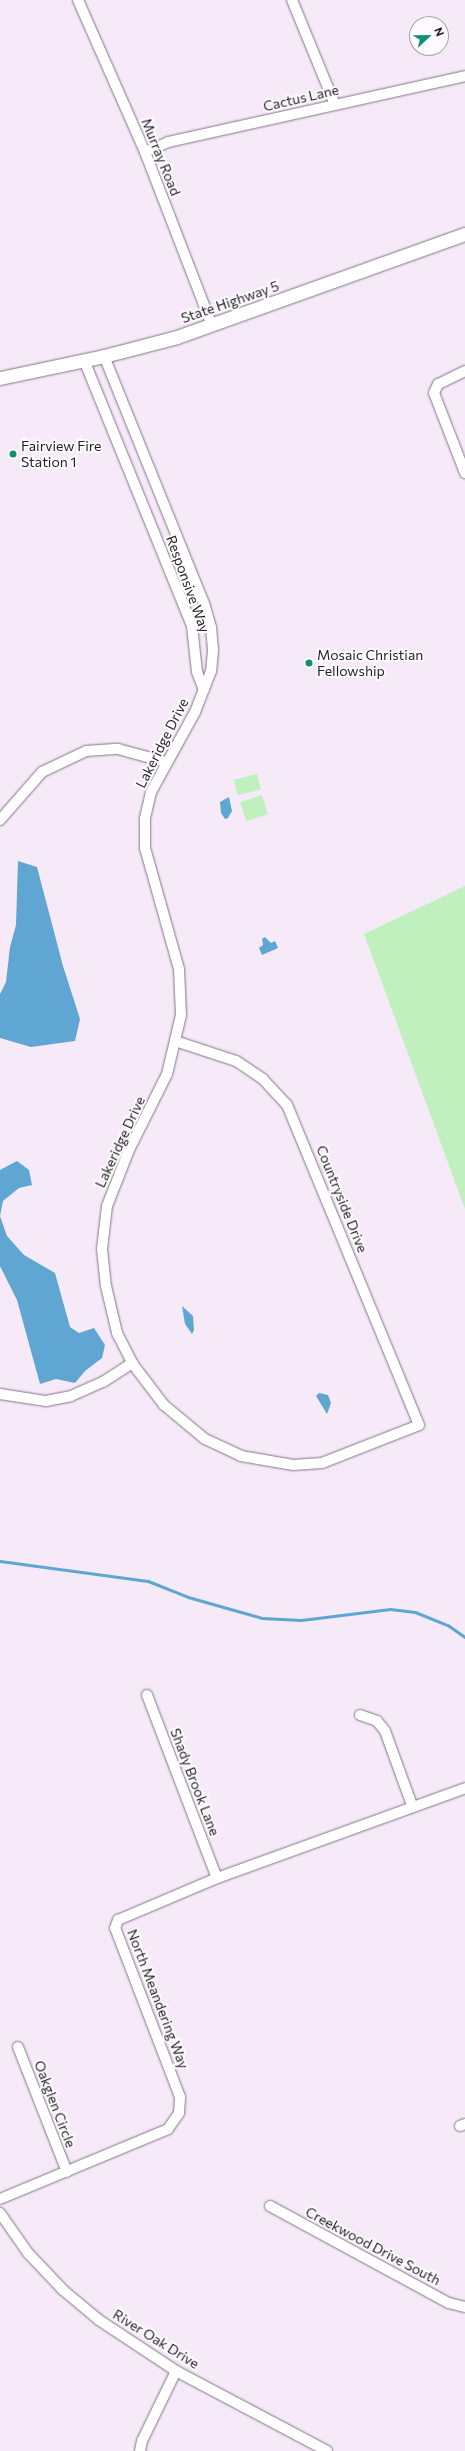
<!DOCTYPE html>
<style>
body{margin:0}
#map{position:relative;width:465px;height:2451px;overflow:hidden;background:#f6eaf9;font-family:Commissioner,sans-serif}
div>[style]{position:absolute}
.green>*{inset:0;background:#c0f0be;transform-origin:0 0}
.water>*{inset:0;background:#5fa6d2}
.stream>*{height:3px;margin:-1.5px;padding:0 1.5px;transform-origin:1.5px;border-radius:1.5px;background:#5fa6d2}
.roads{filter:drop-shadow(0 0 1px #817784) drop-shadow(0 0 1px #817784)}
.minor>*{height:10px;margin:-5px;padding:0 5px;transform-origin:5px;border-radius:5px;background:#fff}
.major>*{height:13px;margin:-6.5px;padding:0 6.5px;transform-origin:6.5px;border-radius:6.5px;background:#fff}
.dots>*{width:11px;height:11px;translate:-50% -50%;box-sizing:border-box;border:2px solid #fdfbfe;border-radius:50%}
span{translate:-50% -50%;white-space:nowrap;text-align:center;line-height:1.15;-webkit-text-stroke:4px #fdfbfe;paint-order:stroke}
.street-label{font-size:14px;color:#231f24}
.poi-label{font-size:14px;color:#231f24}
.left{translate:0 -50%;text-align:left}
.north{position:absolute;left:409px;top:16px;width:40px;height:40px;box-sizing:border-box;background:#fdfbfe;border:1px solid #a6a3a7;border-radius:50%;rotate:68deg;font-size:11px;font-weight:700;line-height:16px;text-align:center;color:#231f24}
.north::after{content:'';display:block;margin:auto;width:14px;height:18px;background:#129077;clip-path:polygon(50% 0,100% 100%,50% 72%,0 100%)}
</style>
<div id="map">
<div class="green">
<i style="left:257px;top:774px;width:16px;height:24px;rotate:76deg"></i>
<i style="left:262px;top:795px;width:20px;height:23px;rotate:72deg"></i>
<i style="clip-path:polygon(465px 886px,465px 1209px,364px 934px)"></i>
</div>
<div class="water">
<i style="clip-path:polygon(229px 797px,232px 811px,228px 818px,225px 819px,221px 813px,220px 802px)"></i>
<i style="clip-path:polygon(18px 861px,37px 867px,63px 966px,80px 1019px,75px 1041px,31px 1047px,0 1038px,0 994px,6px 982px,10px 947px,16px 925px)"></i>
<i style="clip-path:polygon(265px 937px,271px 943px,275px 941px,278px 948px,262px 955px,259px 948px,263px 945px,262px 939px)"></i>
<i style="clip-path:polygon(17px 1161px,29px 1170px,32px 1185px,19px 1188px,3px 1201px,0 1216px,7px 1236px,24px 1255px,55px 1273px,70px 1327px,79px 1333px,94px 1328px,105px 1345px,102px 1358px,85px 1371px,75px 1383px,56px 1379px,40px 1384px,17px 1300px,0 1266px,0 1170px)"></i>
<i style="clip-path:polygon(182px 1306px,193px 1316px,194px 1330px,192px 1334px,185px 1324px)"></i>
<i style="clip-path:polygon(319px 1393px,328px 1395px,331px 1403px,327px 1414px,316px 1396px)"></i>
</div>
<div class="stream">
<i style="left:0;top:1561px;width:149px;rotate:7.7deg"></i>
<i style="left:148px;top:1581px;width:43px;rotate:21.8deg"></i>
<i style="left:188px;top:1597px;width:77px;rotate:15.8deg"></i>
<i style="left:262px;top:1618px;width:39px;rotate:3deg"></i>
<i style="left:301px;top:1620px;width:90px;rotate:-7deg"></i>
<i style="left:390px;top:1609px;width:25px;rotate:7deg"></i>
<i style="left:415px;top:1612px;width:37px;rotate:22deg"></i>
<i style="left:449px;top:1626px;width:19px;rotate:35deg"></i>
</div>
<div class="roads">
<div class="minor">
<i style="left:78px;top:0;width:166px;rotate:66.2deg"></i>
<i style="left:145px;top:152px;width:186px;rotate:68.9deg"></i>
<i style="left:292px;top:0;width:113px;rotate:67.7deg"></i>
<i style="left:145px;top:152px;width:25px;rotate:-23deg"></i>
<i style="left:168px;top:142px;width:304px;rotate:-12.5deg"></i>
<i style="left:104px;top:356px;width:266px;rotate:68deg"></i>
<i style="left:204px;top:603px;width:25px;rotate:74deg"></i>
<i style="left:211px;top:627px;width:23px;rotate:85deg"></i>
<i style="left:213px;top:650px;width:21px;rotate:95deg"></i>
<i style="left:211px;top:671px;width:44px;rotate:111.3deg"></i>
<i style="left:195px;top:712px;width:91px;rotate:118.8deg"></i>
<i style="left:151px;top:792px;width:28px;rotate:103deg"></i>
<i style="left:145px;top:819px;width:29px;rotate:90deg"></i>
<i style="left:145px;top:848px;width:126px;rotate:74.3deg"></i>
<i style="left:179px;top:969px;width:46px;rotate:87.5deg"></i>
<i style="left:181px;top:1015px;width:61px;rotate:103.3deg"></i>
<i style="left:167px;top:1074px;width:85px;rotate:116.6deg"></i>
<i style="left:129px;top:1150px;width:60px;rotate:111.4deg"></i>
<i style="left:107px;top:1206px;width:43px;rotate:96.6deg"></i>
<i style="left:102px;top:1249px;width:37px;rotate:84deg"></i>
<i style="left:106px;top:1286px;width:48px;rotate:76.8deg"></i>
<i style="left:117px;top:1333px;width:34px;rotate:63deg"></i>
<i style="left:132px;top:1363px;width:53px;rotate:52.7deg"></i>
<i style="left:164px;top:1405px;width:53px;rotate:39.7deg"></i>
<i style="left:205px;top:1439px;width:40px;rotate:25deg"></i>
<i style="left:241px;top:1456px;width:53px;rotate:9.8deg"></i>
<i style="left:293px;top:1465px;width:29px;rotate:-4deg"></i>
<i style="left:322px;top:1463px;width:104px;rotate:-21.4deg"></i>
<i style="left:419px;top:1425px;width:346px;rotate:-112.4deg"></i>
<i style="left:287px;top:1105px;width:35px;rotate:-133deg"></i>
<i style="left:263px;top:1079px;width:32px;rotate:-146deg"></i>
<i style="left:236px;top:1061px;width:64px;rotate:-161.8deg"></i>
<i style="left:84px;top:360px;width:287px;rotate:67.9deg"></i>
<i style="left:192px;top:626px;width:46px;rotate:83.8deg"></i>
<i style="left:197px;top:672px;width:19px;rotate:69deg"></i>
<i style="left:465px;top:371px;width:30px;rotate:154deg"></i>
<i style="left:438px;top:384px;width:10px;rotate:114deg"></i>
<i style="left:434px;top:393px;width:86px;rotate:68.8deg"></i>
<i style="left:0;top:820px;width:64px;rotate:-48.8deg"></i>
<i style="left:42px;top:772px;width:49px;rotate:-25.5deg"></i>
<i style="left:86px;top:751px;width:32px;rotate:-4deg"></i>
<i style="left:118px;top:749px;width:50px;rotate:15.2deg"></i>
<i style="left:0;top:1394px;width:47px;rotate:8.7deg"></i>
<i style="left:46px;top:1401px;width:25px;rotate:-11deg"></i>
<i style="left:71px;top:1396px;width:35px;rotate:-24deg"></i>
<i style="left:103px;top:1382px;width:35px;rotate:-33deg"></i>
<i style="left:147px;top:1695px;width:196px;rotate:69.1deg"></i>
<i style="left:360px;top:1715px;width:18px;rotate:19deg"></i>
<i style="left:377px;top:1721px;width:13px;rotate:51deg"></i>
<i style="left:385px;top:1731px;width:79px;rotate:70deg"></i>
<i style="left:18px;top:2047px;width:134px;rotate:68.6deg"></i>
<i style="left:460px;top:2126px;width:5px;rotate:-22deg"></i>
<i style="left:0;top:2199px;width:182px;rotate:-22.6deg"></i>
<i style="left:168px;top:2129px;width:19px;rotate:-55deg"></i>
<i style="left:179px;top:2113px;width:16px;rotate:-86deg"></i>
<i style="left:180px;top:2097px;width:181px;rotate:-111deg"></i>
<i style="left:115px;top:1928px;width:9px;rotate:-69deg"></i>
<i style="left:118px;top:1920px;width:108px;rotate:-23deg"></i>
<i style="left:217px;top:1878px;width:264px;rotate:-19.9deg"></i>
<i style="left:270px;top:2206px;width:204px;rotate:28.5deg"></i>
<i style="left:449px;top:2303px;width:16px;rotate:14deg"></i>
<i style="left:0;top:2213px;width:49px;rotate:55deg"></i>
<i style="left:28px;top:2253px;width:51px;rotate:46.6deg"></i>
<i style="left:63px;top:2290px;width:47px;rotate:39.8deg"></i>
<i style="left:99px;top:2320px;width:92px;rotate:33.5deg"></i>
<i style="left:176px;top:2371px;width:171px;rotate:27.9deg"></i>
<i style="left:140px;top:2451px;width:10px;rotate:-79deg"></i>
<i style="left:142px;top:2441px;width:78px;rotate:-64.1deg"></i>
</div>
<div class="major">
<i style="left:0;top:378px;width:106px;rotate:-11.9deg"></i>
<i style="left:104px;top:356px;width:75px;rotate:-14.6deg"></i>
<i style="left:177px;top:337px;width:306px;rotate:-19.7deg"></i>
</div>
</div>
<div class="dots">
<i style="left:13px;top:454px;background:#129077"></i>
<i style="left:309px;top:663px;background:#129077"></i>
</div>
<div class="street-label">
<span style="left:301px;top:98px;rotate:-13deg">Cactus Lane</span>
<span style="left:161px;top:157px;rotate:68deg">Murray Road</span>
<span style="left:230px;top:302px;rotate:-19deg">State Highway 5</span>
<span style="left:188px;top:584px;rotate:70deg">Responsive Way</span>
<span style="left:162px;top:743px;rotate:-63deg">Lakeridge Drive</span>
<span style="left:120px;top:1142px;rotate:-65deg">Lakeridge Drive</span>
<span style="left:342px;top:1199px;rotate:68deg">Countryside Drive</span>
<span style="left:195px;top:1782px;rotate:69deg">Shady Brook Lane</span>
<span style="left:158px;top:1999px;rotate:69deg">North Meandering Way</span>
<span style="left:55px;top:2104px;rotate:69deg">Oakglen Circle</span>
<span style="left:373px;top:2246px;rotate:28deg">Creekwood Drive South</span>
<span style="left:156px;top:2339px;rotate:32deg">River Oak Drive</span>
</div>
<div class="poi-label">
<span class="left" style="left:21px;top:454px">Fairview Fire<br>Station 1</span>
<span class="left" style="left:317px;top:663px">Mosaic Christian<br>Fellowship</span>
</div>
<div class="north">N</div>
</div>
